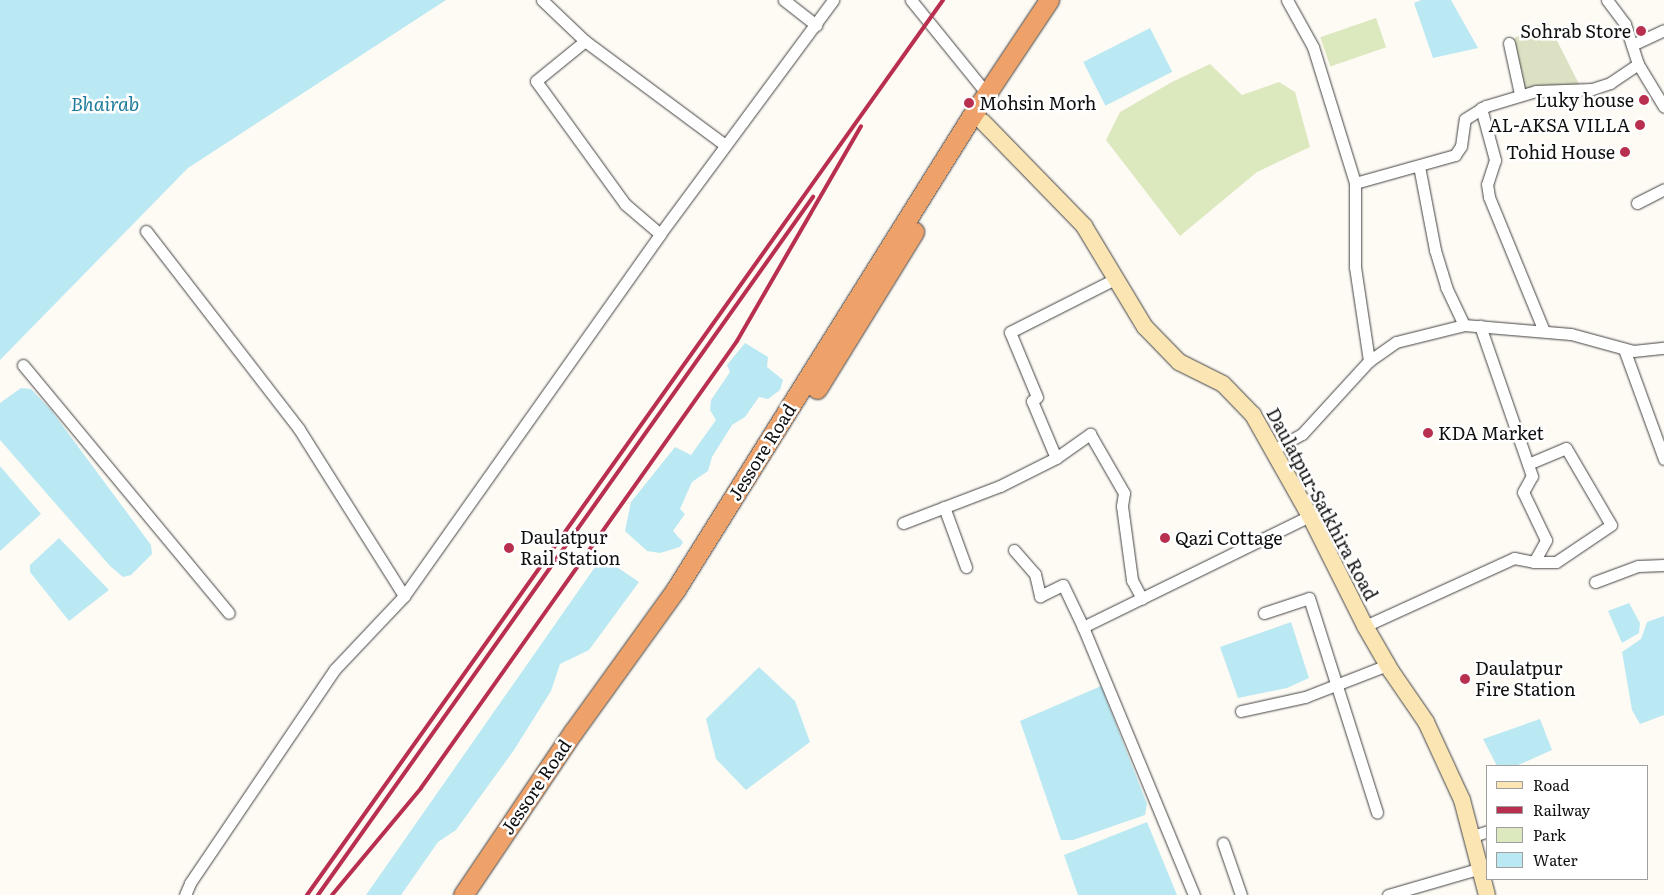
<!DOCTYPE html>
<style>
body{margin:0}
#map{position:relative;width:1664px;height:895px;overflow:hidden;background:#fefaf4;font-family:Literata,serif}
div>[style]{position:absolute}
.green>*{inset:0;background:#dce8be;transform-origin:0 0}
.cemetery>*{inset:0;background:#dde1c4}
.water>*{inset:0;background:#bbe9f3;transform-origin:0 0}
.roads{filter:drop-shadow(0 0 1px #434343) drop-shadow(0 0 1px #434343)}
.minor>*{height:11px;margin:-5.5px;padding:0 5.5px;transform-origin:5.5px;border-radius:5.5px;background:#fff}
.secondary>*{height:16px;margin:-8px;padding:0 8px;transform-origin:8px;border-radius:8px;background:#fae5b3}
.trunk>*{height:19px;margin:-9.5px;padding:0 9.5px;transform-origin:9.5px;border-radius:9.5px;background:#eea26a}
.rail>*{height:4px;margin:-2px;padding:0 2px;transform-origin:2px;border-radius:2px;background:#b92f4f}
.dots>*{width:14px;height:14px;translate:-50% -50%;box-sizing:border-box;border:2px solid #fff;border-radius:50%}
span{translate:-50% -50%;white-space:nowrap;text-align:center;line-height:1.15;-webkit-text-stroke:5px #fff;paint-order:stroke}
.poi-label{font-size:18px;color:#101010}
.right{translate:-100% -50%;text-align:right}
.left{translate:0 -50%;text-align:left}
.street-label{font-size:18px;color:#101010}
.water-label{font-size:19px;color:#1f7d9c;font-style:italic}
.legend{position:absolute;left:1486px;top:765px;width:162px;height:115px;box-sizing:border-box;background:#fff;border:1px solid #9f9f9f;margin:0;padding:6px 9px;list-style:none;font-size:15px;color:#101010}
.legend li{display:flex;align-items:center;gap:10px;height:25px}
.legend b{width:25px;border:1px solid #9f9f9f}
</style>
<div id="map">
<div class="green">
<i style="left:1376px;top:18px;width:31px;height:59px;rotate:71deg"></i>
<i style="clip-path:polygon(1210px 64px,1242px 95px,1279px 82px,1295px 92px,1310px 147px,1257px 172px,1180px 236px,1106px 140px,1120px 112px,1172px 82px)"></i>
</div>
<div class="cemetery">
<i style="clip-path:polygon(1547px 21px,1580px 86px,1522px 91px,1511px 40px)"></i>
</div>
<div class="water">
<i style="clip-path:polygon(0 0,446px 0,188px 168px,0 360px)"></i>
<i style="clip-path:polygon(1421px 0,1451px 0,1478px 48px,1433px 58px,1414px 3px)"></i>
<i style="left:1150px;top:28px;width:49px;height:75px;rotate:63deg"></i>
<i style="clip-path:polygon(745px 343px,768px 357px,767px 367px,783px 380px,780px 390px,768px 399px,759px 397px,745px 417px,732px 425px,712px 457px,708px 471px,692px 482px,680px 509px,685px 514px,673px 531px,683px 542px,680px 547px,660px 553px,647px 551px,625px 531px,631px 502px,675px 447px,691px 455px,716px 420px,710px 410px,711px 400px,730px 372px,727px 365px)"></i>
<i style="clip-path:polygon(21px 388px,31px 389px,51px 410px,151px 545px,152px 554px,131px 575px,123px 577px,110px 566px,0 440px,0 403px)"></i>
<i style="clip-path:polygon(0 466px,41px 514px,0 551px)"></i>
<i style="clip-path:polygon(59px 538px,109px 590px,69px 621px,30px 572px,30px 565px)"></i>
<i style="clip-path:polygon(602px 557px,639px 582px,589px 650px,560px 664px,551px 691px,514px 750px,456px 830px,438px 842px,401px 895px,366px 895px)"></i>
<i style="clip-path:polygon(1629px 603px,1640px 623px,1639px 633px,1622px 643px,1608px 611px)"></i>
<i style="clip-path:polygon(1664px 616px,1664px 715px,1640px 724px,1632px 710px,1622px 652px,1641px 639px,1647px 622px)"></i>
<i style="clip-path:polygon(1291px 622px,1309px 678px,1287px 688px,1238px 698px,1220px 647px)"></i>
<i style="clip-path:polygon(759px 667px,795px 701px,810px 742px,746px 790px,716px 759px,706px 719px)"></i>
<i style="clip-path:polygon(1101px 686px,1147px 804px,1145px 815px,1073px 840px,1061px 840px,1020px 721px)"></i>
<i style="clip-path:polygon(1540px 719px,1552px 750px,1516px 766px,1497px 766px,1483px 739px)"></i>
<i style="clip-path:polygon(1147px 822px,1177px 895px,1078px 895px,1064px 855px)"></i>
</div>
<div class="roads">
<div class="minor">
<i style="left:542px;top:0;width:59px;rotate:43.6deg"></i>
<i style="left:585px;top:41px;width:174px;rotate:36.6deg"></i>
<i style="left:784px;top:0;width:41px;rotate:38deg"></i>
<i style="left:911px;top:0;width:121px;rotate:51deg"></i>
<i style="left:1287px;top:0;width:54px;rotate:61deg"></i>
<i style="left:1313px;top:47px;width:142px;rotate:72.8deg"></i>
<i style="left:1355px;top:183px;width:84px;rotate:90deg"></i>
<i style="left:1355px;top:267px;width:95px;rotate:81.5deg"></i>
<i style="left:1607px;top:0;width:30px;rotate:53deg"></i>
<i style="left:1625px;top:24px;width:42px;rotate:72deg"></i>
<i style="left:1638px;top:64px;width:50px;rotate:58.8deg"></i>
<i style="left:585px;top:41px;width:63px;rotate:140.8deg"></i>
<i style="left:536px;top:81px;width:152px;rotate:54.1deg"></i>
<i style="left:625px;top:204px;width:46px;rotate:40.6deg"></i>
<i style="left:1509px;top:43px;width:52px;rotate:77.8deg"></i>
<i style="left:1632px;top:45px;width:35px;rotate:-25deg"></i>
<i style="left:1481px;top:108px;width:54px;rotate:74.9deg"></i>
<i style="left:1495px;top:160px;width:25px;rotate:108deg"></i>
<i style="left:1487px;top:184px;width:13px;rotate:81deg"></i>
<i style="left:1489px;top:197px;width:145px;rotate:67.7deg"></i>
<i style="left:1419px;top:166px;width:86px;rotate:79.2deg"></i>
<i style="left:1435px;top:250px;width:39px;rotate:73deg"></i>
<i style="left:1446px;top:287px;width:42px;rotate:64.7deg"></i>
<i style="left:1355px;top:183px;width:104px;rotate:-15.6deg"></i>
<i style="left:1455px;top:155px;width:11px;rotate:-56deg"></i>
<i style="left:1461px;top:146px;width:27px;rotate:-82deg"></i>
<i style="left:1465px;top:119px;width:25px;rotate:-32deg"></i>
<i style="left:1486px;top:106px;width:52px;rotate:-16.7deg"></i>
<i style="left:1536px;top:91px;width:56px;rotate:-2deg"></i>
<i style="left:1592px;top:89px;width:19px;rotate:-18deg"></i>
<i style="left:1610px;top:83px;width:34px;rotate:-34deg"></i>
<i style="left:1637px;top:203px;width:30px;rotate:-27deg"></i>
<i style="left:146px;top:231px;width:250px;rotate:52.3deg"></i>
<i style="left:299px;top:429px;width:197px;rotate:57.8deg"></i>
<i style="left:1624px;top:349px;width:117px;rotate:70deg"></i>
<i style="left:23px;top:365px;width:322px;rotate:50.3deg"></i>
<i style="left:1273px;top:450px;width:33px;rotate:-29deg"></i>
<i style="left:1302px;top:434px;width:99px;rotate:-47.5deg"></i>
<i style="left:1369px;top:361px;width:33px;rotate:-35deg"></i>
<i style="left:1396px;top:342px;width:70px;rotate:-14deg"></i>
<i style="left:1464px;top:325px;width:107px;rotate:4.8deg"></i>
<i style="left:1571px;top:334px;width:64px;rotate:15.3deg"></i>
<i style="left:1633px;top:351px;width:31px;rotate:-6deg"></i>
<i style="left:1056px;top:458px;width:42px;rotate:-35.2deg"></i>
<i style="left:1090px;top:434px;width:68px;rotate:60deg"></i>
<i style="left:1124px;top:493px;width:13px;rotate:99deg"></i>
<i style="left:1122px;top:506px;width:75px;rotate:82.3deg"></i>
<i style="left:1132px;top:580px;width:21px;rotate:62deg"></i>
<i style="left:1528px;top:464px;width:41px;rotate:-22.8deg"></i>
<i style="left:1566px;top:448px;width:89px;rotate:59.7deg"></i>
<i style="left:1611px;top:525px;width:66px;rotate:146.1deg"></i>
<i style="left:1556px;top:562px;width:22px;rotate:180deg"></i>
<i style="left:944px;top:507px;width:64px;rotate:69.9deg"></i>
<i style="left:903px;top:523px;width:104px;rotate:-20.9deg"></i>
<i style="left:1000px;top:486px;width:63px;rotate:-26.6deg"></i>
<i style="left:1056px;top:458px;width:62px;rotate:-112.8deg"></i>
<i style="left:1032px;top:401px;width:6px;rotate:-39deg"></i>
<i style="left:1037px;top:397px;width:70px;rotate:-112.6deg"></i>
<i style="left:1010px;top:332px;width:120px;rotate:-26.8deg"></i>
<i style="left:1014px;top:550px;width:32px;rotate:49deg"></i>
<i style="left:1035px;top:574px;width:23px;rotate:77deg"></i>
<i style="left:1040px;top:596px;width:25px;rotate:-26deg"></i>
<i style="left:1063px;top:585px;width:47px;rotate:64.5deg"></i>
<i style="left:1595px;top:582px;width:46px;rotate:-20.4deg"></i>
<i style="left:1638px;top:566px;width:26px;rotate:-2deg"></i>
<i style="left:1264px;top:613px;width:47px;rotate:-18.4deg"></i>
<i style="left:1309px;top:598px;width:225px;rotate:72.4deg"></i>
<i style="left:1365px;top:626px;width:164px;rotate:-24.5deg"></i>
<i style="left:1514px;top:558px;width:20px;rotate:11deg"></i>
<i style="left:1534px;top:562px;width:25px;rotate:-61deg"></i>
<i style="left:1546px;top:540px;width:53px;rotate:-115.6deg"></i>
<i style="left:1523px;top:492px;width:18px;rotate:-61deg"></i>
<i style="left:1532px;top:476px;width:159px;rotate:-109.1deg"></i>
<i style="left:1241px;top:711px;width:66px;rotate:-12.3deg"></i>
<i style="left:1305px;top:697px;width:88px;rotate:-21.3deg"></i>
<i style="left:1473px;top:836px;width:16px;rotate:-18deg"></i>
<i style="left:1223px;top:843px;width:55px;rotate:70.9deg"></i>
<i style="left:185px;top:895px;width:13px;rotate:-67deg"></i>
<i style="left:190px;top:883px;width:258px;rotate:-55.9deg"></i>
<i style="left:335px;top:669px;width:100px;rotate:-46.6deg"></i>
<i style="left:404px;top:596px;width:443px;rotate:-54.7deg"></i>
<i style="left:660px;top:234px;width:291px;rotate:-53.5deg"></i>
<i style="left:1194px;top:895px;width:290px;rotate:-112.5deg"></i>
<i style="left:1083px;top:627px;width:253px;rotate:-26.1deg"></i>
<i style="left:1388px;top:895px;width:97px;rotate:-16.2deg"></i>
</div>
<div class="secondary">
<i style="left:983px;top:122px;width:145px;rotate:45.8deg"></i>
<i style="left:1084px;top:226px;width:118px;rotate:58.9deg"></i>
<i style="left:1145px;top:327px;width:49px;rotate:45.8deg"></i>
<i style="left:1179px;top:362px;width:49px;rotate:26.6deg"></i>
<i style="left:1223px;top:384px;width:43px;rotate:45.9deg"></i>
<i style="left:1253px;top:415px;width:116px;rotate:60.6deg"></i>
<i style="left:1310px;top:516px;width:123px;rotate:63.4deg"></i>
<i style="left:1365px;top:626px;width:52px;rotate:60deg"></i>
<i style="left:1391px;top:671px;width:62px;rotate:55.5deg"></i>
<i style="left:1426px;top:722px;width:86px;rotate:65.2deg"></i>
<i style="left:1462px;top:800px;width:98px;rotate:75.3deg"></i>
</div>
<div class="trunk">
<i style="left:817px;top:389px;width:185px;rotate:-58.3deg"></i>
<i style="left:463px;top:895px;width:197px;rotate:-56deg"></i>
<i style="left:573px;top:732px;width:176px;rotate:-54.2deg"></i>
<i style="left:676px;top:589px;width:557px;rotate:-57.99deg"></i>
<i style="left:971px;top:117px;width:141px;rotate:-56.3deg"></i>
</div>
</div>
<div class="rail">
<i style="left:307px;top:895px;width:1098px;rotate:-54.6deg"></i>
<i style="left:318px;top:895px;width:856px;rotate:-54.66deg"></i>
<i style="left:332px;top:895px;width:139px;rotate:-50.2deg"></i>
<i style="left:421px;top:788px;width:547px;rotate:-54.74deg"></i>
<i style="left:737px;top:341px;width:248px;rotate:-60deg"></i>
</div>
<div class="dots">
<i style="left:1641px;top:31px;background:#b92f4f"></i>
<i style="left:1644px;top:100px;background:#b92f4f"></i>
<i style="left:969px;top:103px;background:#b92f4f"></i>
<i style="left:1640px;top:125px;background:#b92f4f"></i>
<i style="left:1625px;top:152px;background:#b92f4f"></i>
<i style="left:1428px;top:433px;background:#b92f4f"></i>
<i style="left:1165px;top:538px;background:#b92f4f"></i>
<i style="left:509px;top:548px;background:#b92f4f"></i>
<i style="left:1465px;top:679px;background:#b92f4f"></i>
</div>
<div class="poi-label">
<span class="right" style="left:1631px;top:31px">Sohrab Store</span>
<span class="right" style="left:1634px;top:100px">Luky house</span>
<span class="left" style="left:979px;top:103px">Mohsin Morh</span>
<span class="right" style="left:1630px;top:125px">AL-AKSA VILLA</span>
<span class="right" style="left:1615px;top:152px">Tohid House</span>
<span class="left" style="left:1438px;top:433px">KDA Market</span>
<span class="left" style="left:520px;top:548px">Daulatpur<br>Rail Station</span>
<span class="left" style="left:1175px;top:538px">Qazi Cottage</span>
<span class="left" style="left:1475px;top:679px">Daulatpur<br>Fire Station</span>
</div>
<div class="street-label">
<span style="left:762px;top:452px;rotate:-58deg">Jessore Road</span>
<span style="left:1322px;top:504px;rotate:62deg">Daulatpur-Satkhira Road</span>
<span style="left:536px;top:787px;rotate:-56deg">Jessore Road</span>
</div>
<div class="water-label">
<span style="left:105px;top:104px">Bhairab</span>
</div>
<ul class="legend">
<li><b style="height:6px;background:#fae5b3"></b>Road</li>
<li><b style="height:6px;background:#b92f4f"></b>Railway</li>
<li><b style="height:14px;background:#dce8be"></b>Park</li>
<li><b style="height:14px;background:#bbe9f3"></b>Water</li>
</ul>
</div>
